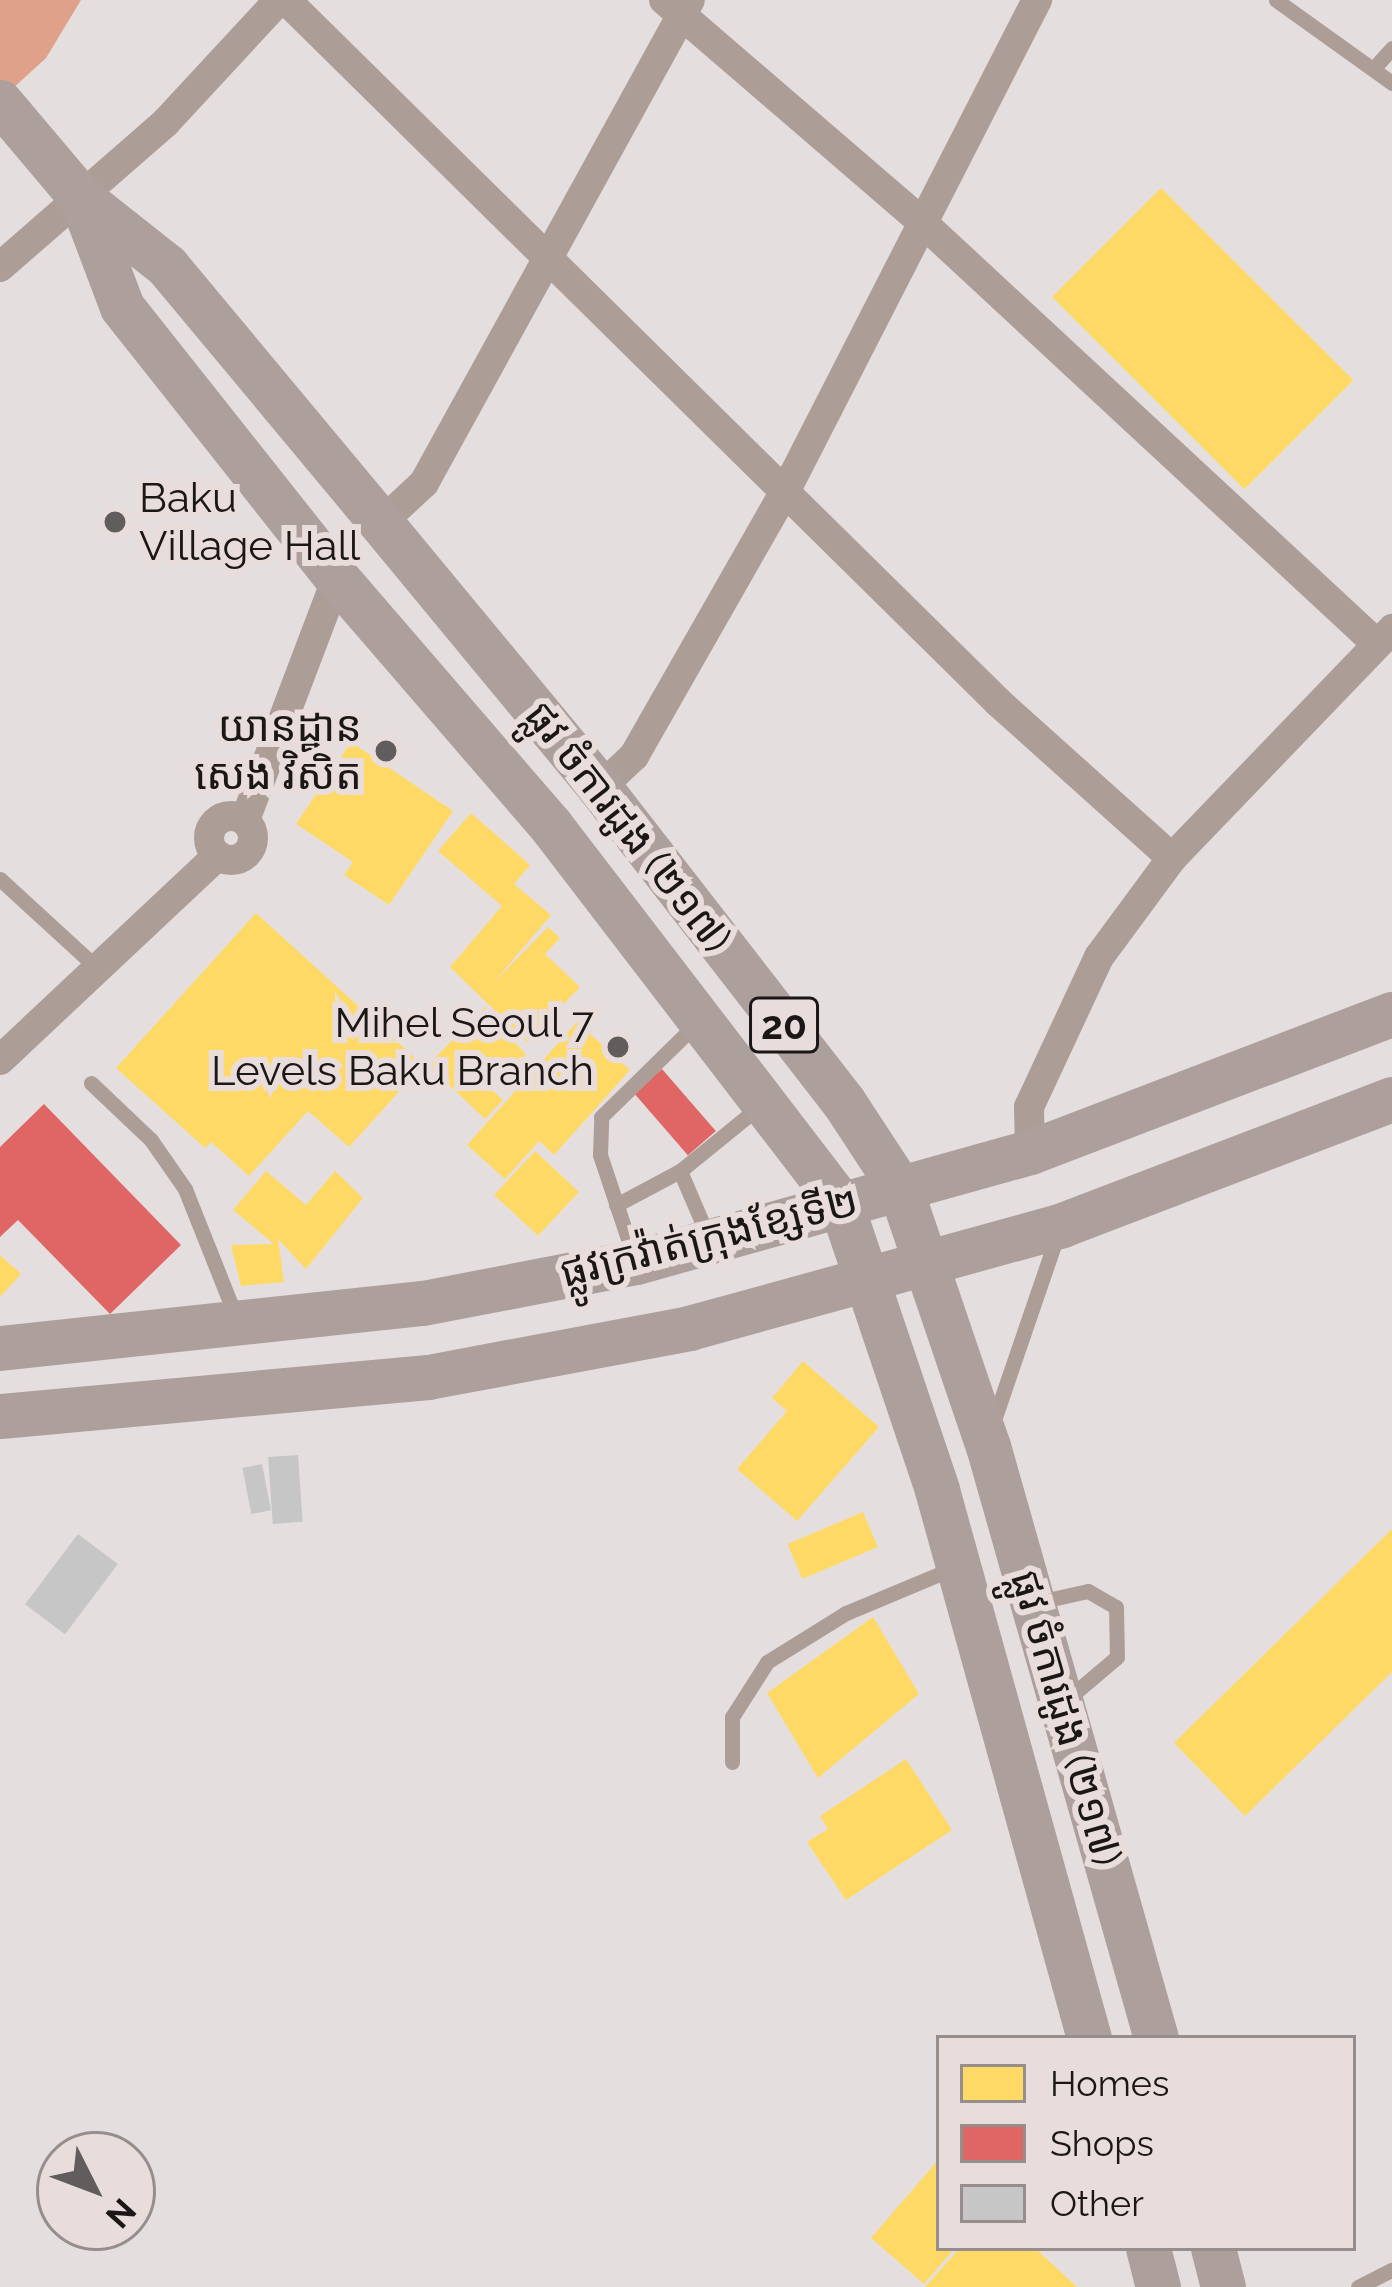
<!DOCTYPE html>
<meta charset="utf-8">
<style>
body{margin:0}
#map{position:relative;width:1392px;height:2287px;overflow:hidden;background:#e4dfde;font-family:Raleway,"Noto Sans Khmer",sans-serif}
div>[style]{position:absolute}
.water>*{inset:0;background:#dfa189}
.homes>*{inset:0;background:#ffd966;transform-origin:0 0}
.shops>*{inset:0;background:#e06666;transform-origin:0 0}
.building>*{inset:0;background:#c7c6c7;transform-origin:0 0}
.lane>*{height:15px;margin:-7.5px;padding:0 7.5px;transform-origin:7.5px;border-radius:7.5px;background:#ad9d97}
.street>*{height:30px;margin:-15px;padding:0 15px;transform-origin:15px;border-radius:15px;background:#ad9d97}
.street>.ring{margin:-15px;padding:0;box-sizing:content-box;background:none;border:30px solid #ad9d97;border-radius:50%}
.primary>*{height:45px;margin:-22.5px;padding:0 22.5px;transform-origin:22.5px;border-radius:22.5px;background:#ad9f9b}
.dots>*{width:33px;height:33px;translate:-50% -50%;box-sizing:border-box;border:6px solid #e8ddda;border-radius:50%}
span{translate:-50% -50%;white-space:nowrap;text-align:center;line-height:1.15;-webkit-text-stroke:12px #e8ddda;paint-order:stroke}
.shield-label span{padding:3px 9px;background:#e8ddda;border:3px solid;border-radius:9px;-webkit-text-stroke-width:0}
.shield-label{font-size:39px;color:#1a1716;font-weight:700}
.poi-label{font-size:42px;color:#1a1716}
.left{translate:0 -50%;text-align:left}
.right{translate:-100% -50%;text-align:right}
.street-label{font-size:42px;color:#1a1716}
.legend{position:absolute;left:936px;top:2035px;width:420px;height:216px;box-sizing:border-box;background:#e8ddda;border:3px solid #968e8c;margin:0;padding:15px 21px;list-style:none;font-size:36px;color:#1a1716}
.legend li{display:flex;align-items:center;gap:24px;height:60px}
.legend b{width:60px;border:3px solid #968e8c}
.north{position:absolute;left:36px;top:2131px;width:120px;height:120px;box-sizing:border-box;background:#e8ddda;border:3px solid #968e8c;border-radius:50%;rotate:132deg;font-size:33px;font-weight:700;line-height:48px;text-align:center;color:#1a1716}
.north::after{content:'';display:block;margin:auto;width:42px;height:54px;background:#615d5c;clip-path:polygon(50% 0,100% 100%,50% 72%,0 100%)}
</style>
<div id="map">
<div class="water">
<i style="clip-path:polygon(0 0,81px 0,46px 58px,0 100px)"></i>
</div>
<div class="homes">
<i style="left:1161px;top:188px;width:272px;height:154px;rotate:45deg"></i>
<i style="clip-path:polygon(351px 742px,453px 811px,389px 905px,344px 875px,353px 862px,296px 824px)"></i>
<i style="clip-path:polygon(471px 813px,530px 865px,514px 884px,551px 915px,493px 983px,548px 927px,560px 938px,545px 954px,580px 987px,527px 1042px,450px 967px,502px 906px,438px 851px)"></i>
<i style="clip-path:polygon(256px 913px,423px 1065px,349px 1147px,308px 1111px,249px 1176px,211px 1142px,205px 1148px,116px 1068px)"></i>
<i style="clip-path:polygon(485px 1007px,526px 1055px,492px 1090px,503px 1100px,485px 1119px,428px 1065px)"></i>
<i style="clip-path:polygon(577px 1022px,630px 1070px,554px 1155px,539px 1141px,505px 1179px,467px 1145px)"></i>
<i style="left:535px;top:1151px;width:60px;height:60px;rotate:43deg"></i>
<i style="clip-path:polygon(266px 1171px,306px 1205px,335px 1171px,363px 1198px,306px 1269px,278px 1239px,284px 1282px,241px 1286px,231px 1245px,274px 1244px,233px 1210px)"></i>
<i style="clip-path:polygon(0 1255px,21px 1274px,0 1297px)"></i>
<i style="clip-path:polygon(803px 1361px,879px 1427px,797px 1521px,737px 1469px,787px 1411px,772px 1398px)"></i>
<i style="left:863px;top:1512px;width:38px;height:82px;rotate:67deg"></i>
<i style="clip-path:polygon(1392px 1529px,1392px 1672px,1245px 1816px,1174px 1743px)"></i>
<i style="clip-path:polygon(873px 1617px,919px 1694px,818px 1778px,767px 1693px)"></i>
<i style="clip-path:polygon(906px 1759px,952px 1830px,846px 1900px,807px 1842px,828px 1829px,820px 1816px)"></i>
<i style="clip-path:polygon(939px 2159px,939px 2248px,955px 2248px,924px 2284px,871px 2238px)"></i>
<i style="clip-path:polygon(960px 2248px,1035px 2248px,1077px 2287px,925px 2287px)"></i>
</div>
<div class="shops">
<i style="left:662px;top:1069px;width:82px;height:37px;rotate:49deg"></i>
<i style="clip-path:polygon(44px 1104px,181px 1245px,110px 1314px,18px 1220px,0 1237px,0 1147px)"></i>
</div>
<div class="building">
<i style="left:298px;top:1455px;width:67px;height:30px;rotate:86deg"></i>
<i style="left:262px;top:1464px;width:47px;height:20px;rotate:79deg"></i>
<i style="left:78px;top:1534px;width:50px;height:88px;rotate:37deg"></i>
</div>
<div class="lane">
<i style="left:1276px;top:0;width:143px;rotate:35.6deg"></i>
<i style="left:1374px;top:68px;width:27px;rotate:-48deg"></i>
<i style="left:0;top:879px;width:132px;rotate:42.5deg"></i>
<i style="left:91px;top:1083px;width:83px;rotate:43.5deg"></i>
<i style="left:151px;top:1140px;width:60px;rotate:55.2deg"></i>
<i style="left:185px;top:1189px;width:138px;rotate:68.3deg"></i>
<i style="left:680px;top:1171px;width:69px;rotate:66.8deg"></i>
<i style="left:616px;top:1205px;width:72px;rotate:-28deg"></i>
<i style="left:680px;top:1171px;width:103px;rotate:-39.1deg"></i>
<i style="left:635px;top:1260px;width:111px;rotate:-108.4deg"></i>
<i style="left:600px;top:1155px;width:38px;rotate:-88deg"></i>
<i style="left:601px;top:1117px;width:133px;rotate:-44.4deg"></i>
<i style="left:994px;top:1420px;width:198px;rotate:-71.1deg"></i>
<i style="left:1038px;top:1602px;width:51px;rotate:-12.4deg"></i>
<i style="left:1088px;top:1591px;width:32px;rotate:30deg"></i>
<i style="left:1116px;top:1607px;width:50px;rotate:88.9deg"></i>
<i style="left:1117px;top:1657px;width:70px;rotate:139.7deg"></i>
<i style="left:732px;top:1762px;width:45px;rotate:-90deg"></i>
<i style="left:732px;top:1717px;width:65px;rotate:-57.5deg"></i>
<i style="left:767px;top:1662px;width:93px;rotate:-31.8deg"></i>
<i style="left:846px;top:1613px;width:119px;rotate:-22.7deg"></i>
<i style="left:1358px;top:2287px;width:38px;rotate:-27deg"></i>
</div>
<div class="street">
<i style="left:286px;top:0;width:1000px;rotate:44.59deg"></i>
<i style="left:998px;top:702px;width:234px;rotate:41.9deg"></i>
<i style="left:664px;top:0;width:342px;rotate:40.7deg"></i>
<i style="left:923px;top:223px;width:619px;rotate:42.84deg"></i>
<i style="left:0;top:267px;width:220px;rotate:-41.1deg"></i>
<i style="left:166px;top:122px;width:166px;rotate:-47.2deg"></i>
<i style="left:381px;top:523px;width:59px;rotate:-42.9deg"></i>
<i style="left:424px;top:483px;width:551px;rotate:-61.16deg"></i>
<i style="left:600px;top:788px;width:47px;rotate:-43.3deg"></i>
<i style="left:634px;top:756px;width:306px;rotate:-60.3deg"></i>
<i style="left:786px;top:490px;width:551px;rotate:-62.88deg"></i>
<i class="ring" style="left:209px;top:816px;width:14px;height:14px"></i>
<i style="left:245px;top:820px;width:259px;rotate:-69.2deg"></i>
<i style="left:0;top:1060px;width:299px;rotate:-43.2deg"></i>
<i style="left:1030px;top:1152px;width:45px;rotate:-91.3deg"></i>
<i style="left:1029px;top:1107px;width:166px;rotate:-65deg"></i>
<i style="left:1099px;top:957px;width:123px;rotate:-53.6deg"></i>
<i style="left:1172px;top:858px;width:318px;rotate:-46.1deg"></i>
</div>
<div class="primary">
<i style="left:0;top:102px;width:126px;rotate:49.8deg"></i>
<i style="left:81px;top:198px;width:110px;rotate:38.3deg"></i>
<i style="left:167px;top:266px;width:334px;rotate:50.2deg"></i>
<i style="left:381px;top:523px;width:344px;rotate:50.4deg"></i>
<i style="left:600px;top:788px;width:396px;rotate:52.2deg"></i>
<i style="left:843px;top:1101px;width:104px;rotate:56.8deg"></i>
<i style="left:900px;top:1188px;width:273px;rotate:71.2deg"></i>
<i style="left:988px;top:1446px;width:615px;rotate:74.16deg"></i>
<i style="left:82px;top:201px;width:113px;rotate:69.3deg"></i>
<i style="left:122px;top:307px;width:346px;rotate:51.6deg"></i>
<i style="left:337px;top:578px;width:328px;rotate:49.2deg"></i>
<i style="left:551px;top:826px;width:476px;rotate:52.5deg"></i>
<i style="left:841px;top:1204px;width:302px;rotate:71.4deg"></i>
<i style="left:937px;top:1490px;width:569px;rotate:74.5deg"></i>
<i style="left:0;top:1348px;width:425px;rotate:-6.1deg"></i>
<i style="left:423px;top:1303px;width:217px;rotate:-10.9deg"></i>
<i style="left:636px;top:1262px;width:409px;rotate:-15.6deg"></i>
<i style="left:1030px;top:1152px;width:387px;rotate:-20.9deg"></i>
<i style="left:0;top:1416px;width:430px;rotate:-5.2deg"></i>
<i style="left:428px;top:1377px;width:266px;rotate:-10.6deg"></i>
<i style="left:689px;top:1328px;width:387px;rotate:-15.4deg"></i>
<i style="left:1062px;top:1225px;width:353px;rotate:-20.9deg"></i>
<i style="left:1148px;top:2248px;width:40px;rotate:75.6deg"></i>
<i style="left:1213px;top:2248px;width:40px;rotate:75.6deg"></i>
</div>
<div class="dots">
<i style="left:115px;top:522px;background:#615d5c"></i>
<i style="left:386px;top:751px;background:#615d5c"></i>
<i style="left:618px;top:1047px;background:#615d5c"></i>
</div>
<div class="shield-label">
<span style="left:784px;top:1025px">20</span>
</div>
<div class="poi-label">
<span class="left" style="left:139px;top:522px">Baku<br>Village Hall</span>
<span class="right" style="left:362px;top:751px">យានដ្ឋាន<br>សេង វិសិត</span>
<span class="right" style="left:594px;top:1047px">Mihel Seoul 7<br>Levels Baku Branch</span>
</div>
<div class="street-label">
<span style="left:628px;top:827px;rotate:52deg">ផ្លូវ ចំការដូង (២១៧)</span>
<span style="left:709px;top:1237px;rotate:-14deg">ផ្លូវក្រវ៉ាត់ក្រុងខ្សែទី២</span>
<span style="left:1066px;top:1718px;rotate:74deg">ផ្លូវ ចំការដូង (២១៧)</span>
</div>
<ul class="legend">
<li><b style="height:33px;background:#ffd966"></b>Homes</li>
<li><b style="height:33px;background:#e06666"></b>Shops</li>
<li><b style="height:33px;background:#c7c6c7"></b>Other</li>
</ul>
<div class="north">N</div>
</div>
